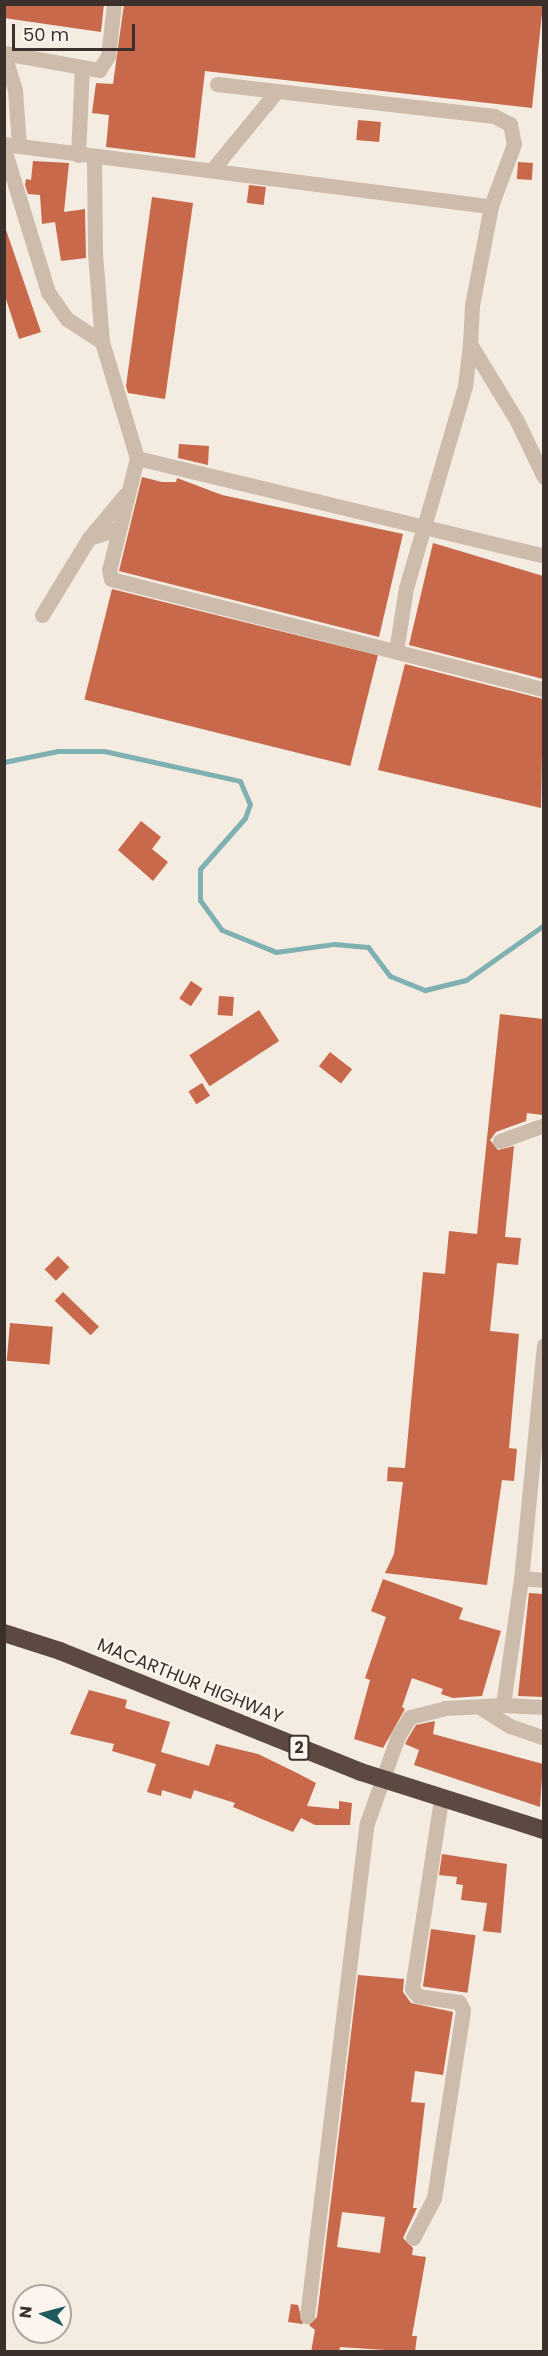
<!DOCTYPE html>
<style>
body{margin:0}
#map{position:relative;width:548px;height:2356px;overflow:hidden;background:#f4ebe1;font-family:Poppins,sans-serif}
div>[style]{position:absolute}
.stream>*{height:5px;margin:-2.5px;padding:0 2.5px;transform-origin:2.5px;border-radius:2.5px;background:#7fb0b2}
.building>*{inset:0;background:#c8694b;transform-origin:0 0}
.minor>*{height:15px;margin:-7.5px;padding:0 7.5px;transform-origin:7.5px;border-radius:7.5px;background:#cdbbac}
.highway>*{height:18px;margin:-9px;padding:0 9px;transform-origin:9px;border-radius:9px;background:#5c4a42}
span{translate:-50% -50%;white-space:nowrap;text-align:center;line-height:1.15;-webkit-text-stroke:4.5px #fbf5ee;paint-order:stroke}
.shield-label span{padding:2px 4px;background:#fbf5ee;border:2px solid;border-radius:4px;-webkit-text-stroke-width:0}
.shield-label{font-size:16px;color:#3b302b;font-weight:700}
.street-label{font-size:18px;color:#3b302b}
.frame{position:absolute;inset:0;border:6px solid #3b302b;pointer-events:none}
.north{position:absolute;left:12px;top:2284px;width:60px;height:60px;box-sizing:border-box;background:#fbf5ee;border:2px solid #aea6a0;border-radius:50%;rotate:276deg;font-size:16px;font-weight:700;line-height:24px;text-align:center;color:#3b302b}
.north::after{content:'';display:block;margin:auto;width:21px;height:27px;background:#1f5a5e;clip-path:polygon(50% 0,100% 100%,50% 72%,0 100%)}
.scale{position:absolute;left:12px;top:24px;width:123px;height:27px;box-sizing:border-box;border:3px solid #3b302b;border-top:0;padding-left:8px;font-size:18px;line-height:21px;white-space:nowrap;color:#3b302b;-webkit-text-stroke:4px #fbf5ee;paint-order:stroke}
</style>
<div id="map">
<div class="stream">
<i style="left:4px;top:762px;width:55px;rotate:-11.5deg"></i>
<i style="left:58px;top:751px;width:46px"></i>
<i style="left:104px;top:751px;width:139px;rotate:12.4deg"></i>
<i style="left:240px;top:781px;width:25px;rotate:67deg"></i>
<i style="left:250px;top:804px;width:15px;rotate:110deg"></i>
<i style="left:245px;top:818px;width:68px;rotate:131.4deg"></i>
<i style="left:200px;top:869px;width:31px;rotate:90deg"></i>
<i style="left:200px;top:900px;width:37px;rotate:54deg"></i>
<i style="left:222px;top:930px;width:58px;rotate:22.2deg"></i>
<i style="left:276px;top:952px;width:59px;rotate:-7.9deg"></i>
<i style="left:334px;top:944px;width:34px;rotate:5deg"></i>
<i style="left:368px;top:947px;width:36px;rotate:53deg"></i>
<i style="left:390px;top:976px;width:38px;rotate:22deg"></i>
<i style="left:425px;top:990px;width:42px;rotate:-13.7deg"></i>
<i style="left:466px;top:980px;width:95px;rotate:-35.2deg"></i>
</div>
<div class="building">
<i style="clip-path:polygon(4px 4px,104px 4px,101px 32px,4px 18px)"></i>
<i style="clip-path:polygon(124px 4px,543px 4px,532px 108px,205px 71px,195px 158px,106px 147px,109px 115px,92px 113px,96px 83px,113px 84px)"></i>
<i style="left:358px;top:120px;width:23px;height:20px;rotate:5deg"></i>
<i style="clip-path:polygon(33px 161px,69px 163px,64px 212px,85px 209px,86px 258px,61px 261px,55px 222px,42px 224px,40px 195px,28px 194px,25px 185px,26px 179px,31px 180px)"></i>
<i style="left:518px;top:162px;width:15px;height:17px;rotate:4deg"></i>
<i style="left:249px;top:185px;width:17px;height:18px;rotate:7deg"></i>
<i style="clip-path:polygon(152px 197px,193px 203px,165px 399px,128px 393px,126px 386px)"></i>
<i style="clip-path:polygon(4px 224px,41px 332px,19px 339px,4px 293px)"></i>
<i style="clip-path:polygon(179px 444px,209px 446px,208px 465px,178px 458px)"></i>
<i style="clip-path:polygon(142px 477px,162px 482px,176px 482px,177px 478px,222px 495px,403px 534px,379px 637px,119px 571px)"></i>
<i style="clip-path:polygon(433px 543px,543px 576px,543px 679px,409px 645px)"></i>
<i style="left:112px;top:589px;width:274px;height:114px;rotate:14deg"></i>
<i style="clip-path:polygon(405px 664px,543px 699px,541px 808px,378px 770px)"></i>
<i style="clip-path:polygon(141px 821px,161px 837px,152px 849px,168px 862px,153px 881px,118px 850px)"></i>
<i style="left:191px;top:981px;width:14px;height:21px;rotate:34deg"></i>
<i style="left:219px;top:996px;width:15px;height:19px;rotate:4deg"></i>
<i style="left:259px;top:1010px;width:37px;height:83px;rotate:57deg"></i>
<i style="clip-path:polygon(500px 1014px,543px 1019px,543px 1115px,527px 1113px,526px 1121px,496px 1132px,490px 1140px,498px 1150px,514px 1146px,505px 1237px,521px 1238px,518px 1265px,497px 1263px,490px 1331px,519px 1334px,509px 1448px,517px 1449px,514px 1481px,502px 1480px,487px 1585px,385px 1573px,394px 1554px,403px 1482px,387px 1481px,388px 1467px,405px 1468px,423px 1272px,445px 1274px,449px 1231px,477px 1234px)"></i>
<i style="left:330px;top:1052px;width:28px;height:18px;rotate:38deg"></i>
<i style="left:202px;top:1083px;width:15px;height:16px;rotate:58deg"></i>
<i style="left:58px;top:1256px;width:16px;height:19px;rotate:45deg"></i>
<i style="left:63px;top:1292px;width:50px;height:12px;rotate:44deg"></i>
<i style="left:10px;top:1323px;width:43px;height:38px;rotate:5deg"></i>
<i style="clip-path:polygon(383px 1579px,463px 1608px,459px 1619px,501px 1631px,482px 1696px,453px 1698px,441px 1694px,443px 1689px,412px 1678px,402px 1707px,405px 1709px,383px 1748px,354px 1739px,370px 1680px,365px 1678px,386px 1617px,371px 1611px)"></i>
<i style="clip-path:polygon(529px 1593px,543px 1594px,543px 1697px,518px 1696px)"></i>
<i style="clip-path:polygon(89px 1690px,127px 1700px,125px 1708px,170px 1722px,161px 1752px,209px 1766px,216px 1744px,258px 1754px,297px 1773px,316px 1783px,307px 1806px,339px 1809px,339px 1801px,352px 1803px,350px 1825px,315px 1825px,301px 1818px,293px 1832px,233px 1807px,235px 1803px,194px 1790px,191px 1799px,162px 1790px,161px 1796px,147px 1792px,156px 1764px,112px 1751px,114px 1744px,70px 1734px)"></i>
<i style="clip-path:polygon(435px 1721px,433px 1734px,543px 1764px,540px 1807px,414px 1765px,419px 1750px,405px 1744px,407px 1740px,416px 1725px)"></i>
<i style="clip-path:polygon(442px 1854px,507px 1864px,501px 1933px,483px 1931px,487px 1903px,461px 1900px,463px 1885px,456px 1884px,457px 1877px,439px 1875px)"></i>
<i style="left:431px;top:1929px;width:45px;height:58px;rotate:8deg"></i>
<i style="clip-path:polygon(evenodd,358px 1975px,404px 1979px,403px 1992px,411px 2003px,453px 2012px,443px 2075px,415px 2071px,411px 2102px,425px 2103px,413px 2208px,417px 2208px,403px 2238px,413px 2248px,412px 2255px,426px 2257px,412px 2336px,417px 2336px,415px 2352px,340px 2347px,339px 2352px,311px 2352px,315px 2330px,309px 2325px,317px 2317px,358px 1975px,342px 2212px,385px 2217px,380px 2253px,337px 2247px,342px 2212px)"></i>
<i style="clip-path:polygon(291px 2304px,298px 2305px,303px 2324px,288px 2322px)"></i>
</div>
<div class="minor">
<i style="left:4px;top:53px;width:97px;rotate:10.1deg"></i>
<i style="left:99px;top:70px;width:17px;rotate:-57deg"></i>
<i style="left:108px;top:56px;width:52px;rotate:-83.4deg"></i>
<i style="left:4px;top:54px;width:38px;rotate:73deg"></i>
<i style="left:15px;top:90px;width:56px;rotate:85.9deg"></i>
<i style="left:217px;top:84px;width:279px;rotate:6.6deg"></i>
<i style="left:494px;top:116px;width:18px;rotate:27deg"></i>
<i style="left:510px;top:124px;width:20px;rotate:79deg"></i>
<i style="left:514px;top:144px;width:66px;rotate:110.4deg"></i>
<i style="left:491px;top:206px;width:102px;rotate:100.8deg"></i>
<i style="left:472px;top:306px;width:38px;rotate:93deg"></i>
<i style="left:470px;top:344px;width:90px;rotate:58.6deg"></i>
<i style="left:517px;top:421px;width:62px;rotate:64.3deg"></i>
<i style="left:4px;top:144px;width:491px;rotate:7.3deg"></i>
<i style="left:4px;top:149px;width:150px;rotate:72.9deg"></i>
<i style="left:48px;top:292px;width:33px;rotate:55deg"></i>
<i style="left:67px;top:319px;width:42px;rotate:33.3deg"></i>
<i style="left:78px;top:155px;width:88px;rotate:-87.4deg"></i>
<i style="left:94px;top:157px;width:96px;rotate:89.4deg"></i>
<i style="left:95px;top:253px;width:89px;rotate:85.5deg"></i>
<i style="left:102px;top:342px;width:121px;rotate:73.2deg"></i>
<i style="left:137px;top:458px;width:115px;rotate:104deg"></i>
<i style="left:109px;top:570px;width:9px;rotate:77deg"></i>
<i style="left:111px;top:579px;width:447px;rotate:14.3deg"></i>
<i style="left:212px;top:170px;width:101px;rotate:-50.6deg"></i>
<i style="left:137px;top:458px;width:419px;rotate:13.5deg"></i>
<i style="left:89px;top:538px;width:56px;rotate:-50.1deg"></i>
<i style="left:42px;top:615px;width:90px;rotate:-58.6deg"></i>
<i style="left:89px;top:538px;width:32px;rotate:-18deg"></i>
<i style="left:396px;top:651px;width:64px;rotate:-81deg"></i>
<i style="left:406px;top:588px;width:210px;rotate:-73.7deg"></i>
<i style="left:465px;top:386px;width:42px;rotate:-83.2deg"></i>
<i style="left:500px;top:1141px;width:47px;rotate:-20deg"></i>
<i style="left:544px;top:1345px;width:234px;rotate:95.6deg"></i>
<i style="left:521px;top:1578px;width:23px;rotate:5deg"></i>
<i style="left:503px;top:1705px;width:41px;rotate:2.8deg"></i>
<i style="left:481px;top:1708px;width:34px;rotate:32deg"></i>
<i style="left:510px;top:1726px;width:36px;rotate:19deg"></i>
<i style="left:413px;top:2238px;width:45px;rotate:-62.3deg"></i>
<i style="left:434px;top:2198px;width:190px;rotate:-81.2deg"></i>
<i style="left:463px;top:2010px;width:9px;rotate:-117deg"></i>
<i style="left:459px;top:2002px;width:41px;rotate:-171.7deg"></i>
<i style="left:418px;top:1996px;width:9px;rotate:-131deg"></i>
<i style="left:412px;top:1989px;width:192px;rotate:-81.3deg"></i>
<i style="left:307px;top:2316px;width:497px;rotate:-83.1deg"></i>
<i style="left:367px;top:1823px;width:92px;rotate:-70.4deg"></i>
<i style="left:398px;top:1736px;width:22px;rotate:-58deg"></i>
<i style="left:410px;top:1717px;width:36px;rotate:-14deg"></i>
<i style="left:445px;top:1708px;width:58px;rotate:-3deg"></i>
<i style="left:503px;top:1705px;width:128px;rotate:-81.9deg"></i>
</div>
<div class="highway">
<i style="left:4px;top:1633px;width:59px;rotate:17.8deg"></i>
<i style="left:60px;top:1651px;width:324px;rotate:21.9deg"></i>
<i style="left:361px;top:1772px;width:192px;rotate:17.6deg"></i>
</div>
<div class="shield-label">
<span style="left:299px;top:1748px">2</span>
</div>
<div class="street-label">
<span style="left:190px;top:1681px;rotate:22deg">MACARTHUR HIGHWAY</span>
</div>
<div class="frame"></div>
<div class="north">N</div>
<div class="scale">50 m</div>
</div>
